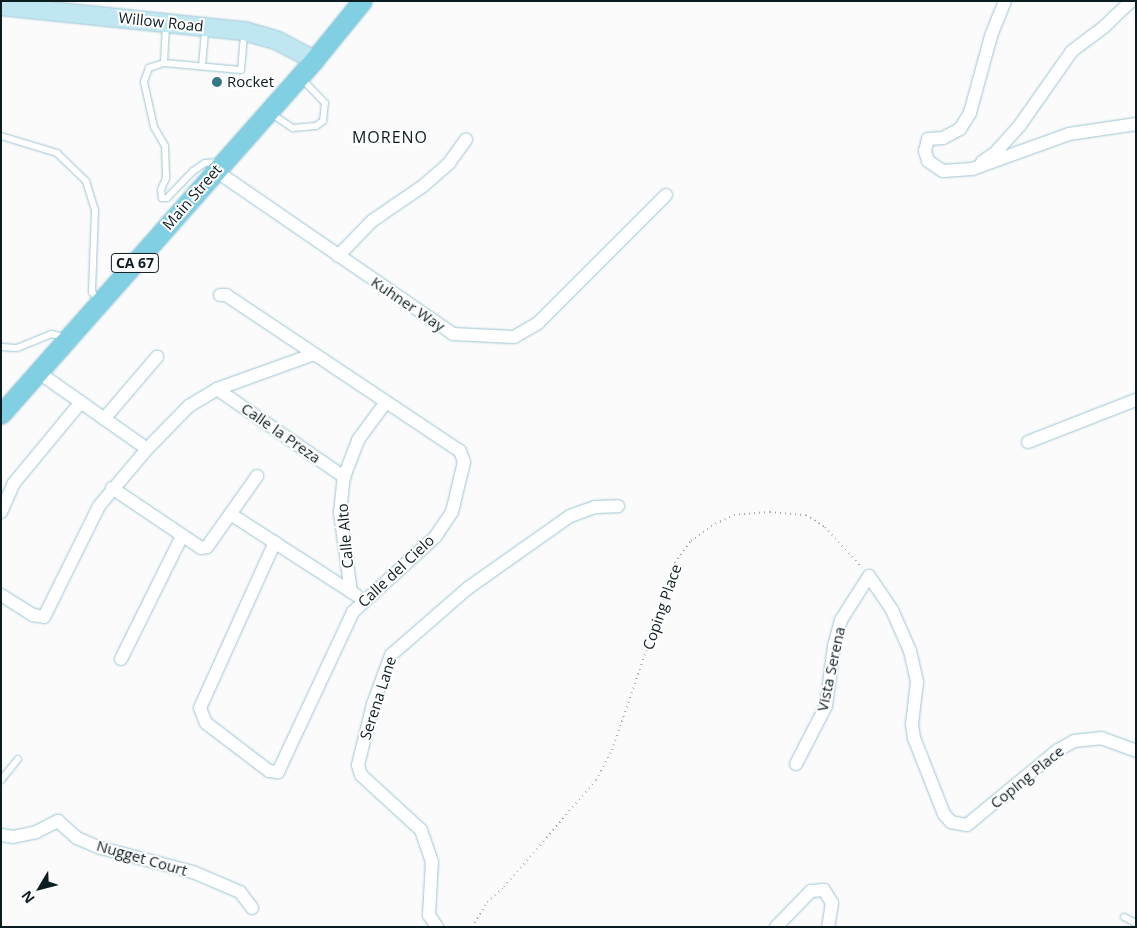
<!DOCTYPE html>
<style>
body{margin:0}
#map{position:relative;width:1137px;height:928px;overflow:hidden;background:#fbfbfb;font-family:"Open Sans",sans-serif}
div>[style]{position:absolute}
.path>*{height:2px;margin-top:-1px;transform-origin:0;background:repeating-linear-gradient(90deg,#a6acae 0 1px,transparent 0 5px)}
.roads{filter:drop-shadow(0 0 1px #9bc6d4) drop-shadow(0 0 1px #9bc6d4)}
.service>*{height:6px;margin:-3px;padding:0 3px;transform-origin:3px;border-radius:3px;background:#fff}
.minor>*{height:12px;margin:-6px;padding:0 6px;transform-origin:6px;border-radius:6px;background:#fff}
.secondary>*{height:18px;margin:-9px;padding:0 9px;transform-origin:9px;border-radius:9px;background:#c0e7f1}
.primary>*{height:19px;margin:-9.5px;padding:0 9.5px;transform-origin:9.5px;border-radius:9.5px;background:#80cfe3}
.dots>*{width:14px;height:14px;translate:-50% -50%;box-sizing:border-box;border:2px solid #fff;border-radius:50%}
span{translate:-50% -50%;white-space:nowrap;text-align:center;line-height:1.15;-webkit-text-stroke:4px #fff;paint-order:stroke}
.shield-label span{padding:1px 4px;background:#fff;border:1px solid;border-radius:4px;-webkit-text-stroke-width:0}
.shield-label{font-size:14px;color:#0c1d22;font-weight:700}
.street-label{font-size:15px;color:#0c1d22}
.poi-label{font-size:15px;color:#0c1d22}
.left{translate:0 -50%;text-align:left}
.neighbourhood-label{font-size:16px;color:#0c1d22;letter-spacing:1px}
.frame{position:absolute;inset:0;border:2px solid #0c1d22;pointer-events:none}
.north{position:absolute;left:15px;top:863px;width:50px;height:50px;-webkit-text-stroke:4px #fff;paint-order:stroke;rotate:233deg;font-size:14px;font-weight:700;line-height:20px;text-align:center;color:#0c1d22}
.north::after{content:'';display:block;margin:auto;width:18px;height:22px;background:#0c1d22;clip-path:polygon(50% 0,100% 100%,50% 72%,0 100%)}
</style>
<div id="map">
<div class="path">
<i style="left:472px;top:927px;width:29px;rotate:-59deg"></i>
<i style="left:487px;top:902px;width:23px;rotate:-41deg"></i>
<i style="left:504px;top:887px;width:141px;rotate:-49.3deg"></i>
<i style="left:596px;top:780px;width:34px;rotate:-62deg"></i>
<i style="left:612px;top:750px;width:153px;rotate:-71deg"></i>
<i style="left:662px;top:605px;width:39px;rotate:-75deg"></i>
<i style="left:672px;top:567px;width:32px;rotate:-54deg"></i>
<i style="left:691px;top:541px;width:25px;rotate:-37deg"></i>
<i style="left:711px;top:526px;width:25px;rotate:-26deg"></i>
<i style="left:734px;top:515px;width:36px;rotate:-5deg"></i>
<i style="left:770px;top:512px;width:36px;rotate:5deg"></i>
<i style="left:806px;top:515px;width:22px;rotate:32deg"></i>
<i style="left:825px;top:527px;width:55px;rotate:47.9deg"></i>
</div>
<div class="roads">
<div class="service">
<i style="left:166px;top:25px;width:38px;rotate:93deg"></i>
<i style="left:164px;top:63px;width:77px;rotate:5.2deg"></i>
<i style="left:241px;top:70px;width:38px;rotate:-85deg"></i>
<i style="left:164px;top:63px;width:16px;rotate:162deg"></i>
<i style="left:149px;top:68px;width:15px;rotate:110deg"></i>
<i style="left:144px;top:82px;width:46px;rotate:77.5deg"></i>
<i style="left:154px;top:127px;width:22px;rotate:60deg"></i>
<i style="left:165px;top:146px;width:32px;rotate:88deg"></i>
<i style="left:166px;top:178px;width:13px;rotate:113deg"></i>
<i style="left:161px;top:190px;width:8px;rotate:83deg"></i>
<i style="left:162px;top:198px;width:5px"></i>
<i style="left:167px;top:198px;width:37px;rotate:-46deg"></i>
<i style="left:193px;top:171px;width:14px;rotate:-34deg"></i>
<i style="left:205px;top:163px;width:14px;rotate:-4deg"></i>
<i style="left:202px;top:66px;width:38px;rotate:-85deg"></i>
<i style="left:269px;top:112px;width:29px;rotate:34deg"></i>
<i style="left:293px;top:128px;width:23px;rotate:-5deg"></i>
<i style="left:316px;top:126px;width:9px;rotate:-36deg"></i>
<i style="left:323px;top:121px;width:18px;rotate:-84deg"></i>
<i style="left:325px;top:103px;width:36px;rotate:-134deg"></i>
<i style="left:1px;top:136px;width:59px;rotate:16.9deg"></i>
<i style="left:57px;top:153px;width:40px;rotate:44deg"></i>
<i style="left:86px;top:181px;width:30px;rotate:73deg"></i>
<i style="left:95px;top:210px;width:82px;rotate:92.1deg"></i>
<i style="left:92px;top:292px;width:11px;rotate:52deg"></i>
<i style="left:1px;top:347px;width:16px;rotate:4deg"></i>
<i style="left:17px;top:348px;width:37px;rotate:-22deg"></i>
<i style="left:51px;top:334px;width:14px;rotate:12deg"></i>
<i style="left:1px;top:780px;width:27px;rotate:-51deg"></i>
<i style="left:1124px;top:917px;width:13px;rotate:27deg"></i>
</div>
<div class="minor">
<i style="left:1005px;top:1px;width:38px;rotate:112deg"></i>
<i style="left:991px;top:36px;width:80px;rotate:105.3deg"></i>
<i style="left:970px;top:113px;width:19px;rotate:122deg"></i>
<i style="left:960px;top:129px;width:19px;rotate:152deg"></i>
<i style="left:943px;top:138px;width:15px;rotate:176deg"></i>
<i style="left:928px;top:139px;width:12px;rotate:104deg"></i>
<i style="left:925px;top:151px;width:10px;rotate:73deg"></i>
<i style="left:928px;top:161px;width:18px;rotate:34deg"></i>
<i style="left:943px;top:171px;width:29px;rotate:-4deg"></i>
<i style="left:972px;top:169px;width:103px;rotate:-19.8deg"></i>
<i style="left:1069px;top:134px;width:68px;rotate:-8.5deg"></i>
<i style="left:982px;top:162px;width:16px;rotate:-35deg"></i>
<i style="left:995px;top:153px;width:38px;rotate:-48deg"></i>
<i style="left:1020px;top:125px;width:90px;rotate:-54.9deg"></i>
<i style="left:1072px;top:51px;width:40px;rotate:-37deg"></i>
<i style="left:1104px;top:27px;width:37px;rotate:-44deg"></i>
<i style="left:216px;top:171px;width:288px;rotate:34.5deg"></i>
<i style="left:453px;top:334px;width:61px;rotate:2.8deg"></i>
<i style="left:514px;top:337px;width:28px;rotate:-30deg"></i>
<i style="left:538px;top:323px;width:181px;rotate:-45deg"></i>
<i style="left:338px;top:256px;width:49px;rotate:-45.8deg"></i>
<i style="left:372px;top:221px;width:62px;rotate:-34.5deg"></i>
<i style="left:423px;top:186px;width:35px;rotate:-41deg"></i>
<i style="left:449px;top:163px;width:29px;rotate:-54deg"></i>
<i style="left:220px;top:295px;width:6px"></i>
<i style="left:226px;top:295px;width:281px;rotate:33.7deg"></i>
<i style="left:460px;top:451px;width:12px;rotate:70deg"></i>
<i style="left:464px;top:462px;width:51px;rotate:103.5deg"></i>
<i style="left:452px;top:512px;width:30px;rotate:124deg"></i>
<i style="left:435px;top:537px;width:111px;rotate:137.6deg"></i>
<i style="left:353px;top:612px;width:177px;rotate:115.1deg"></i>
<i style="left:278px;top:772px;width:9px;rotate:-174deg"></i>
<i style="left:269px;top:771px;width:79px;rotate:-142.7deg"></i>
<i style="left:206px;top:723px;width:16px;rotate:-112deg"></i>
<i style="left:200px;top:708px;width:182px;rotate:-65.7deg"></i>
<i style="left:38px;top:372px;width:133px;rotate:35.2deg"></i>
<i style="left:217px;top:389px;width:155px;rotate:34.7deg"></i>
<i style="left:104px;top:419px;width:82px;rotate:-49.5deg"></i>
<i style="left:1028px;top:442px;width:116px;rotate:-21.3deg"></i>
<i style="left:112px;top:488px;width:107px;rotate:34deg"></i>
<i style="left:201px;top:548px;width:6px;rotate:-9deg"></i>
<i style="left:207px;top:547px;width:87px;rotate:-54.8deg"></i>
<i style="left:1px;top:512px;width:32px;rotate:-66deg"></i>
<i style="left:14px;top:483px;width:105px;rotate:-50.4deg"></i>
<i style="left:232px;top:515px;width:148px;rotate:32.8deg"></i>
<i style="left:351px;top:592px;width:80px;rotate:-97.9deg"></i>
<i style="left:340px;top:513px;width:36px;rotate:-84deg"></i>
<i style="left:344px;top:477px;width:40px;rotate:-69deg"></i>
<i style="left:358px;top:440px;width:47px;rotate:-53.6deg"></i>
<i style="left:1px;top:595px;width:38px;rotate:32deg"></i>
<i style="left:33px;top:615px;width:11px;rotate:10deg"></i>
<i style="left:44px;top:617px;width:124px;rotate:-63.6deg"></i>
<i style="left:99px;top:506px;width:75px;rotate:-49.9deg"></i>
<i style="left:147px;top:449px;width:60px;rotate:-45.7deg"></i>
<i style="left:189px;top:406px;width:33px;rotate:-31deg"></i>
<i style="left:217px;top:389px;width:103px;rotate:-19.8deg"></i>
<i style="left:121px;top:659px;width:137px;rotate:-63.6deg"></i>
<i style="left:796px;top:764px;width:65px;rotate:-62.7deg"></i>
<i style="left:826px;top:706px;width:61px;rotate:-82.4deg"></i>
<i style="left:834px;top:646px;width:27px;rotate:-75deg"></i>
<i style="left:841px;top:620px;width:52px;rotate:-57.5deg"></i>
<i style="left:869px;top:576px;width:41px;rotate:55.9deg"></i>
<i style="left:892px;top:610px;width:45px;rotate:66.3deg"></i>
<i style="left:910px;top:651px;width:32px;rotate:77deg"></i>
<i style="left:917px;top:682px;width:42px;rotate:96.8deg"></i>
<i style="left:912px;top:724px;width:14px;rotate:82deg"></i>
<i style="left:914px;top:738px;width:82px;rotate:68.5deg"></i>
<i style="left:944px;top:814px;width:11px;rotate:49deg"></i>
<i style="left:951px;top:822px;width:16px;rotate:11deg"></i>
<i style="left:967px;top:825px;width:118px;rotate:-39.5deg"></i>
<i style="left:1058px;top:750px;width:18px;rotate:-29deg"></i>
<i style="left:1074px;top:741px;width:27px;rotate:-6deg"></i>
<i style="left:1101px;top:738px;width:37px;rotate:20deg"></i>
<i style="left:1px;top:835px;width:12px;rotate:9deg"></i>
<i style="left:13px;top:837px;width:24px;rotate:-12deg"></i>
<i style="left:36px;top:832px;width:25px;rotate:-27deg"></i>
<i style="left:58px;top:821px;width:25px;rotate:42deg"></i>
<i style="left:77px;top:838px;width:26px;rotate:23deg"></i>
<i style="left:101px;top:848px;width:95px;rotate:14.6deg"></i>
<i style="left:193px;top:872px;width:51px;rotate:23.1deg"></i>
<i style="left:240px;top:892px;width:20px;rotate:53deg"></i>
<i style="left:437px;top:927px;width:14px;rotate:-124deg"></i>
<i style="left:429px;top:915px;width:53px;rotate:-86.8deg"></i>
<i style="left:432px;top:862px;width:34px;rotate:-109deg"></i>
<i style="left:421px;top:830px;width:81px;rotate:-137.5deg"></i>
<i style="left:361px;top:775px;width:10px;rotate:-107deg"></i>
<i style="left:358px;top:765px;width:63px;rotate:-76.2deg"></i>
<i style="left:373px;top:704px;width:52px;rotate:-69.8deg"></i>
<i style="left:391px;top:655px;width:102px;rotate:-41deg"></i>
<i style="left:468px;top:588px;width:125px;rotate:-35.2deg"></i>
<i style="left:570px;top:516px;width:27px;rotate:-20deg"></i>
<i style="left:595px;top:507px;width:23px;rotate:-2deg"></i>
<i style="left:776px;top:927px;width:50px;rotate:-45.8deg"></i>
<i style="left:811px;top:891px;width:13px;rotate:-4deg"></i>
<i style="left:824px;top:890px;width:15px;rotate:58deg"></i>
<i style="left:832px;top:903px;width:24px;rotate:99deg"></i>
</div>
<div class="secondary">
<i style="left:1px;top:6px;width:244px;rotate:5.9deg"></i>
<i style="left:244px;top:31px;width:35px;rotate:16deg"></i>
<i style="left:278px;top:41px;width:41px;rotate:27.8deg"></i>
</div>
<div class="primary">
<i style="left:1px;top:414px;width:473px;rotate:-48.5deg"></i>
<i style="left:314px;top:60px;width:76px;rotate:-50.9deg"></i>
</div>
</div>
<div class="dots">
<i style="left:217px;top:82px;background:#36778a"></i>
</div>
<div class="shield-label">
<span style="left:135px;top:263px">CA 67</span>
</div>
<div class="street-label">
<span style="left:161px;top:22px;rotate:6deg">Willow Road</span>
<span style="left:192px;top:197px;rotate:-49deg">Main Street</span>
<span style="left:408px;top:304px;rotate:34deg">Kuhner Way</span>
<span style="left:281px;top:433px;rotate:35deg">Calle la Preza</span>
<span style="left:345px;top:536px;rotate:-95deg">Calle Alto</span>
<span style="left:396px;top:571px;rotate:-43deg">Calle del Cielo</span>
<span style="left:662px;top:607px;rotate:-71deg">Coping Place</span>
<span style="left:831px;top:669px;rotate:-78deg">Vista Serena</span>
<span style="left:378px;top:698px;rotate:-72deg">Serena Lane</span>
<span style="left:1027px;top:777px;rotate:-39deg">Coping Place</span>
<span style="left:142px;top:858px;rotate:16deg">Nugget Court</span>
</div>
<div class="poi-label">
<span class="left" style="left:227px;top:82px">Rocket</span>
</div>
<div class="neighbourhood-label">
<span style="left:390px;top:137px">MORENO</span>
</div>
<div class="frame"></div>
<div class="north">N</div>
</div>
